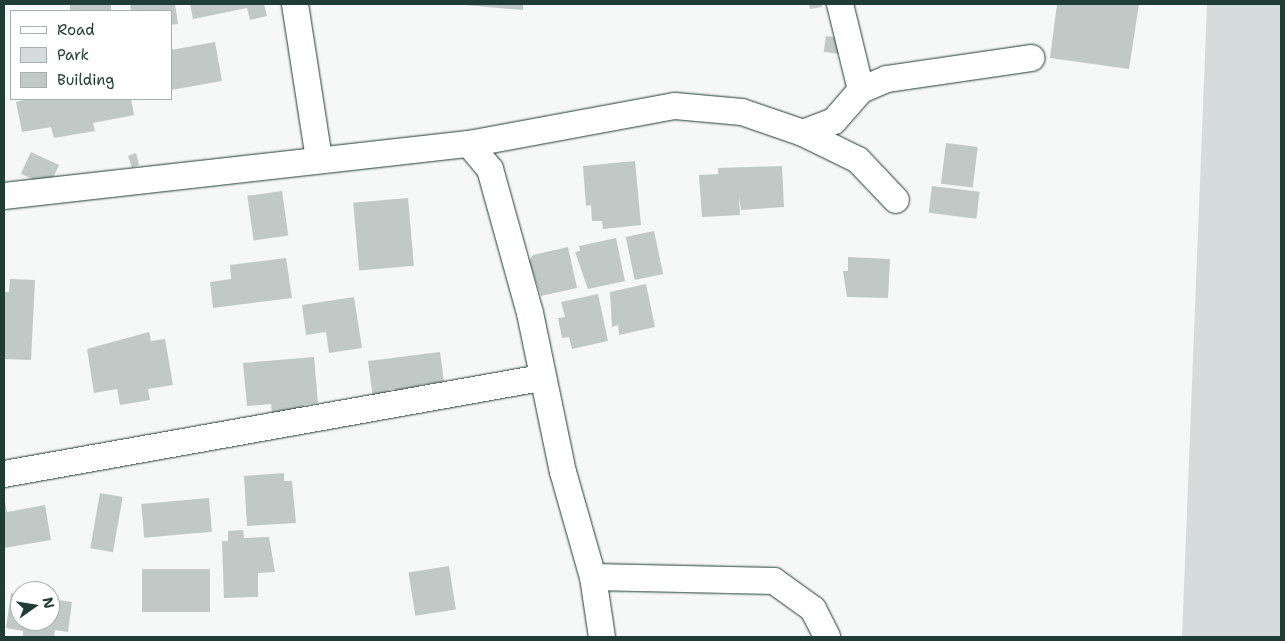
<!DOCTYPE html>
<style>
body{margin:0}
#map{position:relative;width:1285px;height:641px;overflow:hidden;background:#f6f7f7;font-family:"Shantell Sans",sans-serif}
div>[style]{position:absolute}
.green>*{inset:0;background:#d6dcdb}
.building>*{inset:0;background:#c0c9c6;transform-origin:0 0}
.roads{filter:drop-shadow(0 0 1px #1f3d34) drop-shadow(0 0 1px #1f3d34)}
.street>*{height:26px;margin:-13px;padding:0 13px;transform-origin:13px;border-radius:13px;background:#fff}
span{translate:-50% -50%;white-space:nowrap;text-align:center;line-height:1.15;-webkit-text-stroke:4px #fff;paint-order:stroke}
.frame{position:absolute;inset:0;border:5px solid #1f3d34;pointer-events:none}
.legend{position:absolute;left:10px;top:10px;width:162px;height:90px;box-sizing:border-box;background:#fff;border:1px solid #a5b1ae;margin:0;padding:6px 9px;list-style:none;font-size:15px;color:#1f3d34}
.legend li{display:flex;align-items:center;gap:10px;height:25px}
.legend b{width:25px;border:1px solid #a5b1ae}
.north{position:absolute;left:10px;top:581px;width:50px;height:50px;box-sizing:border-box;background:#fff;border:1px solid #a5b1ae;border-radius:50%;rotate:77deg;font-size:14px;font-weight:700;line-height:20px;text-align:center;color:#1f3d34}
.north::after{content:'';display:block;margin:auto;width:18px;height:22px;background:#1f3d34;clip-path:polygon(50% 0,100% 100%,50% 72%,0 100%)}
</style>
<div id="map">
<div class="green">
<i style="clip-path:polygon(1207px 4px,1281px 4px,1281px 637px,1182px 637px)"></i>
</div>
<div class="building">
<i style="left:70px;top:4px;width:41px;height:7px"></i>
<i style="clip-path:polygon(130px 4px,175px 4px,178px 24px,171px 25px,171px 11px,131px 11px)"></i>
<i style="clip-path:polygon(190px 4px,264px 4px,267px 16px,250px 20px,247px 8px,193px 19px)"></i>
<i style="clip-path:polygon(453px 4px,523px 4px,523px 10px)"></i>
<i style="clip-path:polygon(809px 4px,822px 4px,822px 7px,810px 9px)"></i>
<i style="clip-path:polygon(1057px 4px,1139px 4px,1129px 69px,1050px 58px)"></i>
<i style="left:826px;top:36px;width:15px;height:16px;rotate:8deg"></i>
<i style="clip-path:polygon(215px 42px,222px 81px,171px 90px,171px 50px)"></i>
<i style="clip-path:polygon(28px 99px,131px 99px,134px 115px,93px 123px,95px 131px,54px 138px,51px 127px,22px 132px,16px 102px)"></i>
<i style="left:946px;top:143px;width:32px;height:41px;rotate:7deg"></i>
<i style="left:31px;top:152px;width:31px;height:24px;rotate:25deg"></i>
<i style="clip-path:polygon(136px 153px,139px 165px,132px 168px,128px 156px)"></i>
<i style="clip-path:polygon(635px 161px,641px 225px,603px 229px,602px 221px,592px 221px,591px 205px,586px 206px,583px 166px)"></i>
<i style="clip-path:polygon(782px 166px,784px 207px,741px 210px,739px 196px,740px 215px,702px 217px,699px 175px,718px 174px,718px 168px)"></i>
<i style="left:932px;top:186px;width:48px;height:27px;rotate:7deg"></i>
<i style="left:282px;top:191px;width:45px;height:35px;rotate:82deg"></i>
<i style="left:408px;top:198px;width:68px;height:55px;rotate:85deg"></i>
<i style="left:654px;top:231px;width:44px;height:29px;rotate:78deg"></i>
<i style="clip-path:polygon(616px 238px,625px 281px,588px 289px,575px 252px,580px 251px,579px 246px)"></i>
<i style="clip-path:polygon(568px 247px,577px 288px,541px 296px,529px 261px,533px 255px)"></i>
<i style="clip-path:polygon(848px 257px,890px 259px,888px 298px,847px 297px,843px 271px,848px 271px)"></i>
<i style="clip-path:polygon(286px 258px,292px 298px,213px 308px,210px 282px,231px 279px,230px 265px)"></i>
<i style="clip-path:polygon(10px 279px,35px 280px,31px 360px,4px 359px,4px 292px,9px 292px)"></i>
<i style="clip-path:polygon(646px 284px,655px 327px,619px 335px,618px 325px,612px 327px,610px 292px)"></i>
<i style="clip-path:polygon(598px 294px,608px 341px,572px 349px,569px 337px,562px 338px,558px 318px,565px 317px,561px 302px)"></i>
<i style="clip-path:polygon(354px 297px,362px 348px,329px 353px,326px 332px,306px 335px,302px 305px)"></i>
<i style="clip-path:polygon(149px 332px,151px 341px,165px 339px,173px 385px,148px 389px,150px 400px,120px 405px,117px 389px,94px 393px,87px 349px)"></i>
<i style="clip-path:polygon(440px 352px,444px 382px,420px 385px,421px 394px,396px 397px,395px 389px,389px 389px,390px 397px,373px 399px,368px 361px)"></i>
<i style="clip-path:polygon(314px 357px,318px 403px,304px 405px,305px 410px,272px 413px,271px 404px,247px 406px,243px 363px)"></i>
<i style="clip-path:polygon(284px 473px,284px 481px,292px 481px,296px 523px,247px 526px,244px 476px)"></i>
<i style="left:100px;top:493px;width:23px;height:56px;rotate:10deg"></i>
<i style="left:209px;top:498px;width:34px;height:68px;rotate:85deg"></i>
<i style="clip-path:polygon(5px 502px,7px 512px,45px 505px,51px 540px,4px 548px)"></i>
<i style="clip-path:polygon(243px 530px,244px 538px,269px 537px,275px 572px,258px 573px,258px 597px,224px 598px,222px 541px,228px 541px,228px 531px)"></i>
<i style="left:449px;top:566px;width:44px;height:41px;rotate:81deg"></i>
<i style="left:142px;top:569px;width:68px;height:43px"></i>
<i style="clip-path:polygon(11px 593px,20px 594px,20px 621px,50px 621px,50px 599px,72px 602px,68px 632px,55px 630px,54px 637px,23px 637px,23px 631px,6px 628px)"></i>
</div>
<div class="roads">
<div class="street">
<i style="left:295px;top:4px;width:157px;rotate:81.2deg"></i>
<i style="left:840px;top:4px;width:89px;rotate:76.3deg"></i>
<i style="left:803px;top:133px;width:61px;rotate:26.1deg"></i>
<i style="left:858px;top:160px;width:55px;rotate:46.5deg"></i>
<i style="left:469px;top:144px;width:33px;rotate:50deg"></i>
<i style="left:490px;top:169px;width:149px;rotate:74.5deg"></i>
<i style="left:530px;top:313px;width:162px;rotate:78.3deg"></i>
<i style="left:563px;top:472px;width:109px;rotate:74.1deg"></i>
<i style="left:593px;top:577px;width:61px;rotate:81.5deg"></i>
<i style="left:4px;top:196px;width:468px;rotate:-6.4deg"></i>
<i style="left:469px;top:144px;width:209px;rotate:-10.5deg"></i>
<i style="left:675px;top:106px;width:67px;rotate:5.1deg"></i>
<i style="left:742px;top:112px;width:65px;rotate:19deg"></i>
<i style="left:803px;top:133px;width:33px;rotate:-21deg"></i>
<i style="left:834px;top:121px;width:41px;rotate:-48.9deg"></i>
<i style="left:861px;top:90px;width:28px;rotate:-23deg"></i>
<i style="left:887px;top:79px;width:146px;rotate:-8.3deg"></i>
<i style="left:4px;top:474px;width:546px;rotate:-10.14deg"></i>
<i style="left:593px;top:577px;width:181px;rotate:1.3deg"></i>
<i style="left:774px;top:581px;width:48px;rotate:35.7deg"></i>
<i style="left:813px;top:609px;width:31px;rotate:63deg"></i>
</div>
</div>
<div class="frame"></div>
<ul class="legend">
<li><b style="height:6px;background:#fff"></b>Road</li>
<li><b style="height:14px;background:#d6dcdb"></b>Park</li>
<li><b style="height:14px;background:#c0c9c6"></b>Building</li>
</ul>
<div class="north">N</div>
</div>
